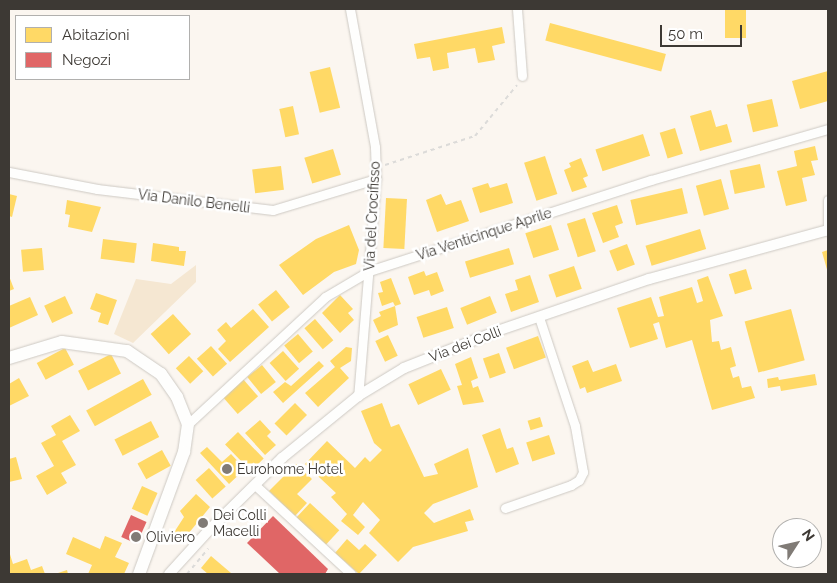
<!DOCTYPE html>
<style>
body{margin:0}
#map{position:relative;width:837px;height:583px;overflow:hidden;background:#fbf6f0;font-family:Raleway,sans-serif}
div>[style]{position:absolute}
.green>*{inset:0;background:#f5e7d2}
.homes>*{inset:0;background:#ffd966;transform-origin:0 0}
.shops>*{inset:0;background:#e06666;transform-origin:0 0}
.path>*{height:2px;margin-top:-1px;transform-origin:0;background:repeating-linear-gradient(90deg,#dcdbd9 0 4px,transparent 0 8px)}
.roads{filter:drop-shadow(0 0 1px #cdc9c3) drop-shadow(0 0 1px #cdc9c3)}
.minor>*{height:9px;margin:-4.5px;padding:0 4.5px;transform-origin:4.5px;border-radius:4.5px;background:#fefefd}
.tertiary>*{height:10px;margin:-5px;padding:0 5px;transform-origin:5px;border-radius:5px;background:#fefefd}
.secondary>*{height:12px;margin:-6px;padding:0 6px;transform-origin:6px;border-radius:6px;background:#fefefd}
.dots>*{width:14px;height:14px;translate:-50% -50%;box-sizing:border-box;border:2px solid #fff;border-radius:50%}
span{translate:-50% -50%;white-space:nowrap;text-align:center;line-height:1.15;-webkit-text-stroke:5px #fff;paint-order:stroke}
.street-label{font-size:14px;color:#3d3934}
.poi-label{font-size:14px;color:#3d3934}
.left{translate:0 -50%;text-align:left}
.frame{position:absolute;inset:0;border:10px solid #3d3934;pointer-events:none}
.legend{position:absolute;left:15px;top:15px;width:175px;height:65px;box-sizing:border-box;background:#fff;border:1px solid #b1b0ae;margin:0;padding:6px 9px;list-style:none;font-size:15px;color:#3d3934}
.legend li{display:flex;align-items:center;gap:10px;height:25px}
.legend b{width:25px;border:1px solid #b1b0ae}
.north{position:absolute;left:772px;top:518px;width:50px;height:50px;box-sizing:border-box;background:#fff;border:1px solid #b1b0ae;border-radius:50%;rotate:55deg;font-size:14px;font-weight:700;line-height:20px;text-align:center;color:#3d3934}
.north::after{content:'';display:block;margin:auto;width:18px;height:22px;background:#807b76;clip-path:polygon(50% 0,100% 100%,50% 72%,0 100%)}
.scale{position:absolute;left:660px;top:25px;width:82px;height:22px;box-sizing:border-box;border:2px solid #3d3934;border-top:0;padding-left:6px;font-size:15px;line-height:18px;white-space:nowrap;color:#3d3934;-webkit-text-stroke:4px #fff;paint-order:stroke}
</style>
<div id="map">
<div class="green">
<i style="clip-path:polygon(196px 265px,196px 282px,133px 343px,114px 334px,136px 279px,171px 284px)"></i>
</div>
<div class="homes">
<i style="left:725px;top:9px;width:21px;height:29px"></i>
<i style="left:550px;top:23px;width:120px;height:18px;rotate:15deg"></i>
<i style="clip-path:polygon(502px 27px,505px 43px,492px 46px,495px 60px,478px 63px,475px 48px,447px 53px,449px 68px,433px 71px,430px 57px,417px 59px,414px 44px)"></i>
<i style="left:330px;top:67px;width:42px;height:21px;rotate:76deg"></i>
<i style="clip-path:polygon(828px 71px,828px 101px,800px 109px,792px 81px)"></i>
<i style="left:772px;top:99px;width:28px;height:26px;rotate:77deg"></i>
<i style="left:293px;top:106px;width:29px;height:14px;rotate:78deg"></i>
<i style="clip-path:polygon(711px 110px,716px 127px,727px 124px,732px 142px,700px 151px,690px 116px)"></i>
<i style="left:675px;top:128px;width:27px;height:16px;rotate:73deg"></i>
<i style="left:643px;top:134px;width:23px;height:50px;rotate:72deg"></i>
<i style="clip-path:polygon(815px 146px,818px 160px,811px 161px,815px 175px,802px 178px,807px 201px,786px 206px,777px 171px,797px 166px,794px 151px)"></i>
<i style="left:333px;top:149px;width:27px;height:30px;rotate:73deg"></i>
<i style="left:545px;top:156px;width:40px;height:22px;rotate:72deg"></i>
<i style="clip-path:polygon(581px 158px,588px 176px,583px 178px,587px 187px,572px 192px,564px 170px,571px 167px,569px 163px)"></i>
<i style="left:760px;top:164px;width:24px;height:31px;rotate:78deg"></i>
<i style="left:281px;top:166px;width:24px;height:29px;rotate:83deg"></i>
<i style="left:721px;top:179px;width:31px;height:26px;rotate:75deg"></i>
<i style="clip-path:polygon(488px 183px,490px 188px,507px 183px,513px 203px,480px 213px,472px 188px)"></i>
<i style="left:682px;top:188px;width:26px;height:53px;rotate:77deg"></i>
<i style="clip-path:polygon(9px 194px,17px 196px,12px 217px,9px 216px)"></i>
<i style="clip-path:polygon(441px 194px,446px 205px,461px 200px,469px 221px,437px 232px,426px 200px)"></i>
<i style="left:386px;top:198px;width:21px;height:50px;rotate:3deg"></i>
<i style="clip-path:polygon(67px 200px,101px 207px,92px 232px,68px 227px,70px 215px,65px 214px)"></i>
<i style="clip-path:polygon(617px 205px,623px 223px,615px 226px,619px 237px,603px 243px,592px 213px)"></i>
<i style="left:585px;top:218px;width:35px;height:19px;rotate:72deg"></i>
<i style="clip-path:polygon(349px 225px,359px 250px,356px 264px,334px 272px,303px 295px,279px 265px,316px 239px)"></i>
<i style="left:551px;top:225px;width:26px;height:27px;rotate:72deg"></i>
<i style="left:700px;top:229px;width:21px;height:57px;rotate:73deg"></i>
<i style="left:103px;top:239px;width:34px;height:20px;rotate:7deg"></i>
<i style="clip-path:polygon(153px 243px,179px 247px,179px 251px,186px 251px,184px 266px,151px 261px)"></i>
<i style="left:627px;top:244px;width:22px;height:19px;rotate:69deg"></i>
<i style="left:42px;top:248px;width:22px;height:21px;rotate:85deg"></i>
<i style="left:509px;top:248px;width:17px;height:46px;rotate:73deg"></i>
<i style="clip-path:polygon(828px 250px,828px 273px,822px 252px)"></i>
<i style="left:574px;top:266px;width:24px;height:27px;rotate:71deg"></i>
<i style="left:746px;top:269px;width:21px;height:18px;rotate:73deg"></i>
<i style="clip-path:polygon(424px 271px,426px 276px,437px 272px,444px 291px,431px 296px,429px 290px,414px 295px,408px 277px)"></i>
<i style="clip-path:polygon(530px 275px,539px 302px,511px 312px,505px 294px,518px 290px,515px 280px)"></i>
<i style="clip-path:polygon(9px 276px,14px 289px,9px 291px)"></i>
<i style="clip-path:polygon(708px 276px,723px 316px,710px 320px,712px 342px,719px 341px,721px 350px,731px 347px,736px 366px,730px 368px,733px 378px,739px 376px,742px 388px,751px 386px,755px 398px,712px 410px,692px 340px,666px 348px,659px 322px,653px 324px,658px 339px,630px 348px,617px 308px,651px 297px,658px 317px,664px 316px,659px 297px,692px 287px,697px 303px,703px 301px,697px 280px)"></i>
<i style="clip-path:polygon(391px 278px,401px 304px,395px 306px,393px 302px,382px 306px,378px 293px,383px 292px,380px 282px)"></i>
<i style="left:276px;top:290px;width:22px;height:23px;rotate:51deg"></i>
<i style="clip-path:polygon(96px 293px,117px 300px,108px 325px,98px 322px,101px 313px,90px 309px)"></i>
<i style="clip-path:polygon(340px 295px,353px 309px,348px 313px,354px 320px,340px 333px,322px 313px)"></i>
<i style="left:65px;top:296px;width:19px;height:23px;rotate:65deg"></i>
<i style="left:490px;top:296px;width:18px;height:32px;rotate:68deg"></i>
<i style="clip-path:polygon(30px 297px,38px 315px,9px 328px,9px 306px)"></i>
<i style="clip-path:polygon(395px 306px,398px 325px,379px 333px,373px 320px,381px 316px,379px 312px)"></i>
<i style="left:447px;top:307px;width:22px;height:32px;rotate:72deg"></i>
<i style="clip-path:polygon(253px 309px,269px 327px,230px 362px,218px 349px,226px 341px,217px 330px,226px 322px,231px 328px)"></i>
<i style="left:791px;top:309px;width:53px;height:48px;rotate:75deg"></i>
<i style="left:173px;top:314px;width:27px;height:30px;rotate:48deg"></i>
<i style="left:315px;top:319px;width:28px;height:14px;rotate:49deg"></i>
<i style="left:298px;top:334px;width:23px;height:18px;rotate:50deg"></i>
<i style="left:388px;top:335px;width:23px;height:14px;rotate:65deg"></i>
<i style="left:538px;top:336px;width:23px;height:34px;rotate:70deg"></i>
<i style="left:211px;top:346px;width:24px;height:19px;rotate:48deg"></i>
<i style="clip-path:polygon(346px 347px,352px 348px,351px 361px,340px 368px,349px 378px,318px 407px,305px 393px,335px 367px,330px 361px)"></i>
<i style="left:65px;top:348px;width:19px;height:32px;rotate:62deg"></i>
<i style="left:283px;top:351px;width:24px;height:18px;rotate:48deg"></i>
<i style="left:499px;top:353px;width:21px;height:17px;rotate:71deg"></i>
<i style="left:111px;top:354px;width:22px;height:37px;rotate:63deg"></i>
<i style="left:189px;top:356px;width:21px;height:18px;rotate:47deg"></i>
<i style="clip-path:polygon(471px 357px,478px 378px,471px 381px,473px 388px,478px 386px,484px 402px,463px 405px,457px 386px,462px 385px,455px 364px)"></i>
<i style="clip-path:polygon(588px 360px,593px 372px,616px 364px,622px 381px,587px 393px,585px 387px,580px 389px,572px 366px)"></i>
<i style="clip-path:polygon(319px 361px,324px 366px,283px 403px,273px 392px,285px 382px,291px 386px)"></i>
<i style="left:262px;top:365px;width:22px;height:19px;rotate:51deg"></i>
<i style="left:441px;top:369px;width:23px;height:36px;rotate:65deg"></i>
<i style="clip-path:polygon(815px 374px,817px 385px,781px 391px,780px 386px,768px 388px,767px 379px,778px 377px,779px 380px)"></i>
<i style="clip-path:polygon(19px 378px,29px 396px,9px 406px,9px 384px)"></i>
<i style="left:143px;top:379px;width:18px;height:65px;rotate:61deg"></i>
<i style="left:243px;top:379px;width:23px;height:27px;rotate:49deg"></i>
<i style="left:295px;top:403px;width:17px;height:29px;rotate:45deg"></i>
<i style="clip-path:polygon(382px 403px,391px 427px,399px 424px,424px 477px,438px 474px,434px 464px,468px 448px,478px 487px,433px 504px,424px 513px,434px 523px,470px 509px,474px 520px,465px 522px,468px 531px,413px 547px,398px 562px,369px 533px,380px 520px,363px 502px,353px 515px,365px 527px,358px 535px,341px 521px,347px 514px,331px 497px,336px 493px,305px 464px,327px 441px,355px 468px,365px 457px,370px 462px,382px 450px,374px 443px,361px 411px)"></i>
<i style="clip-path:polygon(70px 415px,80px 431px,62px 441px,76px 465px,61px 473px,67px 483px,47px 495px,36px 476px,54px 466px,41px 443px,56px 435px,51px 426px)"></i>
<i style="left:540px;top:417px;width:10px;height:13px;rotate:73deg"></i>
<i style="clip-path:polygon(260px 420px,271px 432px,267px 436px,276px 445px,265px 455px,245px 433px)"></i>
<i style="left:151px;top:421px;width:18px;height:41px;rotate:63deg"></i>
<i style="clip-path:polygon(500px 428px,507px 449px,513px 447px,519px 464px,496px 473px,482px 435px)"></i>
<i style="left:238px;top:432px;width:37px;height:18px;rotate:46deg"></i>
<i style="left:549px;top:435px;width:20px;height:24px;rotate:72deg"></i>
<i style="clip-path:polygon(207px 447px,222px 462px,231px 454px,245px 469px,229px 484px,200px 453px)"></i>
<i style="left:162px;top:450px;width:18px;height:28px;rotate:61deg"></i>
<i style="clip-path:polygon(16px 457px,22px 479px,9px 482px,9px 459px)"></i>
<i style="clip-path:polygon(296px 464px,312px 479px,297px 494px,307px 503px,295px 516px,269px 491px)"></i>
<i style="left:209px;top:468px;width:25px;height:18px;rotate:48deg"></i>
<i style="left:142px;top:486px;width:17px;height:25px;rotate:24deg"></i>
<i style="clip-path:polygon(196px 494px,210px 507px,184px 539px,173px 534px,184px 517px,180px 511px)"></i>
<i style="left:310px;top:503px;width:40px;height:21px;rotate:43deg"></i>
<i style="clip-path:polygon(105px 536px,122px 543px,115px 557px,129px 563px,124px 574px,88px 574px,92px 565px,66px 554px,73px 537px,100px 549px)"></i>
<i style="clip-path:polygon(347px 539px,359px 550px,365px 544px,377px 555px,359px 574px,335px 553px)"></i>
<i style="clip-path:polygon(9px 551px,13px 564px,27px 559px,31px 570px,42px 566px,45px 574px,9px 574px)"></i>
<i style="clip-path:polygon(211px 556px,231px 573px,229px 574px,208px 574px,201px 568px)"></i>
<i style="clip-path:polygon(67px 570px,68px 574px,55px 574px)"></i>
</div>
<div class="shops">
<i style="left:131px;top:515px;width:17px;height:24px;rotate:24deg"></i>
<i style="clip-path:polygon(273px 516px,328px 569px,325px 574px,280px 574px,247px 543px)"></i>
</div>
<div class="path">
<i style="left:385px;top:165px;width:95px;rotate:-17.9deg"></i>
<i style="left:475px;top:136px;width:66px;rotate:-50.5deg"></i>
<i style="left:187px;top:574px;width:33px;rotate:-50deg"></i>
</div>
<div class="roads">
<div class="minor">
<i style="left:350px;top:9px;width:140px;rotate:79.7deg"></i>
<i style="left:375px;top:147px;width:32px;rotate:88deg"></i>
<i style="left:376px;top:179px;width:218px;rotate:94.7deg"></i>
<i style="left:517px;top:9px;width:67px;rotate:85.7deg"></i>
<i style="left:9px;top:172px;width:90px;rotate:10.9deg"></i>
<i style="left:97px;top:189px;width:177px;rotate:6.8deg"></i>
<i style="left:273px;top:210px;width:108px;rotate:-16.8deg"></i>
<i style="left:828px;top:231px;width:31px;rotate:-90deg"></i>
<i style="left:188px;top:424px;width:187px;rotate:-42.8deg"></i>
<i style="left:325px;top:297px;width:51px;rotate:-30.6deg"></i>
<i style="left:369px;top:271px;width:296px;rotate:-17.9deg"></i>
<i style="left:651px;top:180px;width:184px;rotate:-16.1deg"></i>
<i style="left:255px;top:485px;width:131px;rotate:42.8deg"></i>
<i style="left:505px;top:508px;width:70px;rotate:-19.2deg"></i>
<i style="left:571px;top:485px;width:9px;rotate:-32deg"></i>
<i style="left:579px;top:480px;width:9px;rotate:-63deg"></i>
<i style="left:583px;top:472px;width:47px;rotate:-99.9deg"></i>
<i style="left:575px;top:426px;width:115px;rotate:-108.3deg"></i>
</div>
<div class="tertiary">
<i style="left:169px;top:574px;width:59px;rotate:-47.7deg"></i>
<i style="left:209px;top:530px;width:103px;rotate:-44.6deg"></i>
<i style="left:282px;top:458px;width:98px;rotate:-39.2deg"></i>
<i style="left:358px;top:396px;width:54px;rotate:-31.3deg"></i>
<i style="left:404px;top:368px;width:103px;rotate:-21.6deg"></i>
<i style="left:500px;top:330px;width:157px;rotate:-18.9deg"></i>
<i style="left:649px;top:279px;width:186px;rotate:-15.3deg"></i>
</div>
<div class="secondary">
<i style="left:9px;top:358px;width:55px;rotate:-16.8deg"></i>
<i style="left:62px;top:342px;width:66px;rotate:7.9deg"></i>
<i style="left:127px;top:351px;width:41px;rotate:34.1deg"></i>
<i style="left:161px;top:374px;width:28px;rotate:55deg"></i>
<i style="left:177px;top:397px;width:29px;rotate:68deg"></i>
<i style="left:188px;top:424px;width:28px;rotate:98deg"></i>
<i style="left:184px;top:452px;width:130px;rotate:110.2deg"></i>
</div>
</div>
<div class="dots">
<i style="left:227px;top:469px;background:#807b76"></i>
<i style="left:203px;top:523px;background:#807b76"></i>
<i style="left:136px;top:537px;background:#807b76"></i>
</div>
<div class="street-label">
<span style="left:194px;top:201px;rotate:7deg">Via Danilo Benelli</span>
<span style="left:372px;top:216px;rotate:-87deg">Via del Crocifisso</span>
<span style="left:484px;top:234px;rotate:-18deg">Via Venticinque Aprile</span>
<span style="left:465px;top:344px;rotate:-21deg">Via dei Colli</span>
</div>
<div class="poi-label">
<span class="left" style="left:237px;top:469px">Eurohome Hotel</span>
<span class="left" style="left:213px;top:523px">Dei Colli<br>Macelli</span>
<span class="left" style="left:146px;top:537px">Oliviero</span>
</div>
<div class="frame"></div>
<ul class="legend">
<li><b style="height:14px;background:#ffd966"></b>Abitazioni</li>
<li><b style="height:14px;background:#e06666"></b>Negozi</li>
</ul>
<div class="north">N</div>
<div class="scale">50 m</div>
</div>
